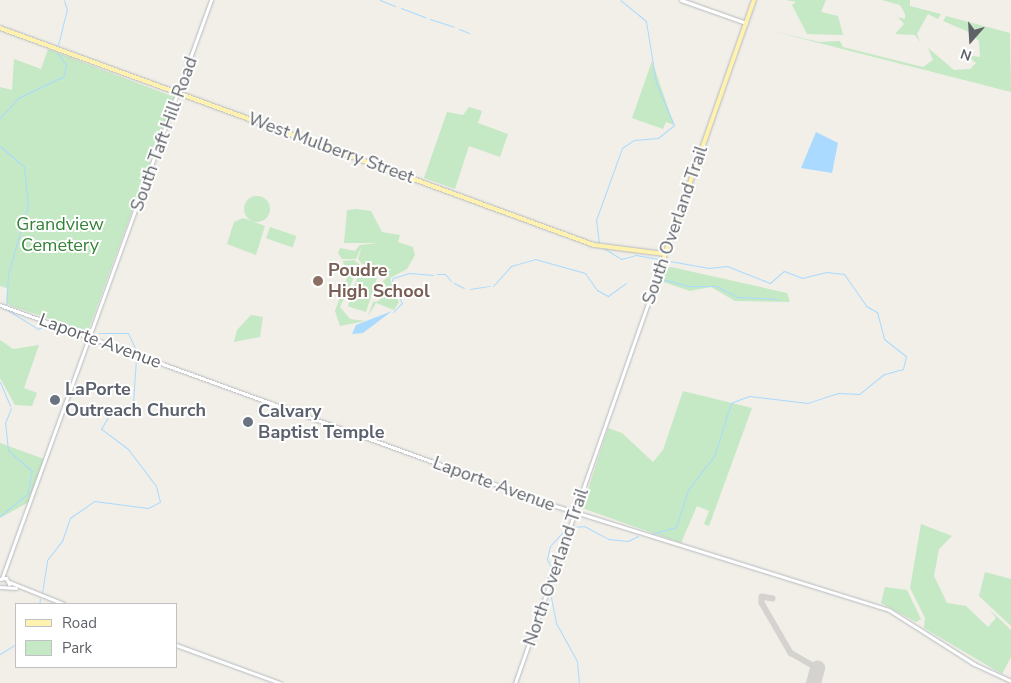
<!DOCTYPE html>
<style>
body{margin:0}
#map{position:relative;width:1011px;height:683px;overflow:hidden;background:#f1efe8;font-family:"Nunito Sans",sans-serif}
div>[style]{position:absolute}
.green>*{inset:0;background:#c5e8c5;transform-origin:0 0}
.round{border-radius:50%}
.water>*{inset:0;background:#aadaff}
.stream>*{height:1px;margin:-0.5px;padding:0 0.5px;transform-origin:0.5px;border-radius:0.5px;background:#aadaff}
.taxiway>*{height:5.5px;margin:-2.75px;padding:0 2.75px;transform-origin:2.75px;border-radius:2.75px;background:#d4d3d0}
.runway>*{height:15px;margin:-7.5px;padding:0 7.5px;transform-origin:7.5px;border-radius:7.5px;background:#d4d3d0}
.roads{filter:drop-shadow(0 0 1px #b6babf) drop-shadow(0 0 1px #b6babf)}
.secondary>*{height:3px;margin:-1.5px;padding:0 1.5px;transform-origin:1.5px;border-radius:1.5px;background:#fff}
.primary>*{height:4px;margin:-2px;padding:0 2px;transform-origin:2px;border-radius:2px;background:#fff2af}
.dots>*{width:14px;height:14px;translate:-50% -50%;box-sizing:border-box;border:2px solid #fff;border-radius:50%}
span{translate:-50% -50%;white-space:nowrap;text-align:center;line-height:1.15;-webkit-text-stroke:4px #fff;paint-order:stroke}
.street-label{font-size:18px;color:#5f6368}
.park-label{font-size:18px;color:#348238}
.education-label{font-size:18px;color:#785e54;font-weight:700}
.left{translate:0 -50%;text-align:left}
.worship-label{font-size:18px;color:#5b616d;font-weight:700}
.legend{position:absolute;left:15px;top:603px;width:162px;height:65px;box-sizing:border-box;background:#fff;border:1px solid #bfc1c3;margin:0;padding:6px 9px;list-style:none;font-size:15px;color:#5f6368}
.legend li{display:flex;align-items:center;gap:10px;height:25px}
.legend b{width:25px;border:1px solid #bfc1c3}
.north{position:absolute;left:946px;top:15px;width:50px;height:50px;-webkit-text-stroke:4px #fff;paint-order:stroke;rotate:199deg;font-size:14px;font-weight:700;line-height:20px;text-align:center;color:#5f6368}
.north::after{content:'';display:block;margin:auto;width:18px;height:22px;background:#5f6368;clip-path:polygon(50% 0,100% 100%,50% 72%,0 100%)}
</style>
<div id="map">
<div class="green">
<i style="clip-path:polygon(787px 0,826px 0,821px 12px,838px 16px,843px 35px,807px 34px,792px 5px,796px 2px)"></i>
<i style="clip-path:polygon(882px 0,910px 0,910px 6px,941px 14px,938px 19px,928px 14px,917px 34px,920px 42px,915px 35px,895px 34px,904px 24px,898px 17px,905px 19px,905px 14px,900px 5px)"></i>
<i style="clip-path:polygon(946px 16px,1010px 33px,1011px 92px,772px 31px,819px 42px,840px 41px,843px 47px,923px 67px,933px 60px,928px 48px,954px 70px,970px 69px,976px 63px,966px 55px,980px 57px,979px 41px,969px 32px,943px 21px)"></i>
<i style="clip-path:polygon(48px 49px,174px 97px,88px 331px,11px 306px,6px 302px,7px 288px,0 286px,0 87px,12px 90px,14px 59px,41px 69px)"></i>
<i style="clip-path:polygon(652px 61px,674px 125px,666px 122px,663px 129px,632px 118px)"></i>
<i style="clip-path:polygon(469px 107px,482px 111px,478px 123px,508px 134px,500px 157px,469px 146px,455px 189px,424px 178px,447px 112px,463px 115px)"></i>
<i class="round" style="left:244px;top:196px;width:26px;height:26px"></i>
<i style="clip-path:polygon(357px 209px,371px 211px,382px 232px,400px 235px,398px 242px,413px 247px,415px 255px,407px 269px,390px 278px,399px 302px,394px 310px,376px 303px,368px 316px,373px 302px,379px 301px,382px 281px,381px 288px,386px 288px,383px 281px,389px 276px,382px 272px,382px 278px,376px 265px,362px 264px,358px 259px,362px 246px,356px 259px,342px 259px,338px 253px,340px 248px,355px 251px,360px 245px,377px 243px,344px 243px,347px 210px)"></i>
<i style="clip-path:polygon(243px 218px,265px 226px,256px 255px,227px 244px,234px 222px)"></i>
<i style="left:270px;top:227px;width:28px;height:12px;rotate:19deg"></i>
<i style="clip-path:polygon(343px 261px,354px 260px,360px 265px,340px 307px,350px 319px,365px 321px,340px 326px,335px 311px,347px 278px)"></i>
<i style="clip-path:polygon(671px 267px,787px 293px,790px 302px,735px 301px,711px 287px,690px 291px,660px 281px,665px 268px)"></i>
<i style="left:359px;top:272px;width:19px;height:36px;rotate:18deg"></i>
<i style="clip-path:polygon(251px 315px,263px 317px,260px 337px,234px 342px,237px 330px)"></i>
<i style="clip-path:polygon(0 340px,13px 349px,39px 345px,24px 388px,37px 393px,32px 406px,15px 405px,0 378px)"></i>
<i style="clip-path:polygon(683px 391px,752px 408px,709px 526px,704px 524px,709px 511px,697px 506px,681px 543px,582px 508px,608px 428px,622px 433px,653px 462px,663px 450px)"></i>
<i style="clip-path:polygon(0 443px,44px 459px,29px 502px,0 518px)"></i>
<i style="clip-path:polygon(921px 524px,952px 536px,939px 549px,934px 576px,947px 603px,966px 606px,988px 627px,996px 618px,990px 610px,1011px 630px,1011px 657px,1002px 674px,924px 628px,925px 618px,910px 588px)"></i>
<i style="clip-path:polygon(985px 572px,1011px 579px,1011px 626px,979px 596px)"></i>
<i style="clip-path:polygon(885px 587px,907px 590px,921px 619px,916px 622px,881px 603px)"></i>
</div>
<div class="water">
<i style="clip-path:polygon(816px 132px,838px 143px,832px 173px,801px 168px)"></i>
<i style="clip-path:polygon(392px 311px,363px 333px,352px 334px,356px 325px)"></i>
</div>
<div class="stream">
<i style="left:380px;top:0;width:16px;rotate:22deg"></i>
<i style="left:401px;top:8px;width:26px;rotate:21deg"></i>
<i style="left:430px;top:19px;width:25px;rotate:18deg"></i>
<i style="left:459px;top:29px;width:11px;rotate:22deg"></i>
<i style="left:58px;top:45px;width:36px;rotate:-76deg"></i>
<i style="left:67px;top:10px;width:10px;rotate:-107deg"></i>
<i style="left:0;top:118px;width:27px;rotate:-48deg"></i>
<i style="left:18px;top:98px;width:51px;rotate:-25.6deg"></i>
<i style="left:64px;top:76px;width:12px;rotate:-81deg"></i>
<i style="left:66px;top:64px;width:14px;rotate:-129deg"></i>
<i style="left:0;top:146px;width:32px;rotate:41deg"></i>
<i style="left:24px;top:167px;width:38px;rotate:84deg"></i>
<i style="left:28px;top:205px;width:72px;rotate:106.2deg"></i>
<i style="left:8px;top:274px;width:35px;rotate:93deg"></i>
<i style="left:6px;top:309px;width:38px;rotate:32deg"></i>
<i style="left:38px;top:329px;width:11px;rotate:-27deg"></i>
<i style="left:599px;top:244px;width:24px;rotate:-97deg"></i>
<i style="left:596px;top:220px;width:77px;rotate:-70.1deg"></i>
<i style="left:622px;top:148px;width:14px;rotate:-34deg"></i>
<i style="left:634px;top:140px;width:24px;rotate:-5deg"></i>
<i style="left:658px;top:138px;width:21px;rotate:-39deg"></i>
<i style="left:674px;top:125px;width:46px;rotate:-113.2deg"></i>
<i style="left:656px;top:83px;width:63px;rotate:-99.2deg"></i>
<i style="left:646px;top:21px;width:33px;rotate:-141deg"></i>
<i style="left:602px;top:247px;width:22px;rotate:32deg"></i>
<i style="left:621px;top:259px;width:16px;rotate:-15deg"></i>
<i style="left:636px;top:255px;width:74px;rotate:10.1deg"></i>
<i style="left:709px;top:268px;width:18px;rotate:-6deg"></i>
<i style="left:727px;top:266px;width:46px;rotate:21.6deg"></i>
<i style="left:770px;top:283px;width:18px;rotate:-41deg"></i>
<i style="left:784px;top:271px;width:19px;rotate:21deg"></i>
<i style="left:802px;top:278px;width:25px;rotate:-14deg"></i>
<i style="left:826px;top:272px;width:18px;rotate:6deg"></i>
<i style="left:844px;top:274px;width:39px;rotate:55deg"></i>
<i style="left:866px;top:306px;width:13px;rotate:29deg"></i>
<i style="left:877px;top:312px;width:28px;rotate:75deg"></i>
<i style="left:884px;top:339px;width:28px;rotate:38deg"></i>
<i style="left:906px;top:356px;width:13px;rotate:103deg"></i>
<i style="left:903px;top:369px;width:20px;rotate:165deg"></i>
<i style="left:884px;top:374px;width:32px;rotate:141deg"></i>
<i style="left:859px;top:394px;width:21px;rotate:-177deg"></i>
<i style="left:838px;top:393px;width:32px;rotate:162deg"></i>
<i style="left:808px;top:403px;width:59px;rotate:-173.2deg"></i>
<i style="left:749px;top:396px;width:19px;rotate:159deg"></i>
<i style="left:731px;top:403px;width:56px;rotate:107.8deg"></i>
<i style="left:714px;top:456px;width:43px;rotate:127.4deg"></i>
<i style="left:688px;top:490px;width:39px;rotate:108deg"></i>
<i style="left:676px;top:527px;width:26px;rotate:164deg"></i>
<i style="left:437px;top:274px;width:8px"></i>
<i style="left:445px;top:274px;width:9px;rotate:49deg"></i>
<i style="left:662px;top:279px;width:27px;rotate:15deg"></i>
<i style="left:688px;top:286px;width:28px"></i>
<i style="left:716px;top:286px;width:25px;rotate:27deg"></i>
<i style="left:738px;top:297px;width:39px;rotate:3deg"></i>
<i style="left:454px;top:283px;width:11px;rotate:27deg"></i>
<i style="left:493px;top:286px;width:27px;rotate:-48deg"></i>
<i style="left:511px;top:266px;width:25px;rotate:-16deg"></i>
<i style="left:535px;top:259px;width:52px;rotate:15.6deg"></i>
<i style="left:585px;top:273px;width:21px;rotate:55deg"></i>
<i style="left:597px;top:290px;width:13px;rotate:29deg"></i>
<i style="left:608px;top:296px;width:22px;rotate:-36deg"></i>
<i style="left:470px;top:289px;width:20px;rotate:-9deg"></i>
<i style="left:393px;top:312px;width:13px;rotate:-45deg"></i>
<i style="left:402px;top:303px;width:22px;rotate:-120deg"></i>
<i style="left:391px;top:284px;width:6px;rotate:-72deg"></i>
<i style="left:393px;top:278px;width:17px;rotate:-17deg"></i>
<i style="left:409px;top:273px;width:24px;rotate:5deg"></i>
<i style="left:54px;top:322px;width:36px;rotate:14deg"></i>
<i style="left:99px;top:333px;width:29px"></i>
<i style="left:128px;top:333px;width:19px;rotate:65deg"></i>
<i style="left:0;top:382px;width:26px;rotate:67deg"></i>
<i style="left:0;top:516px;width:35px;rotate:-39deg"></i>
<i style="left:27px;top:494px;width:24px;rotate:-78deg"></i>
<i style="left:32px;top:471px;width:32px;rotate:-139deg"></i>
<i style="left:8px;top:450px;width:27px;rotate:-96deg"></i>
<i style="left:5px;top:423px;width:16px;rotate:-68deg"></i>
<i style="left:574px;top:527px;width:10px;rotate:-6deg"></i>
<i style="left:584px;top:526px;width:27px;rotate:28deg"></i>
<i style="left:608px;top:539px;width:20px;rotate:6deg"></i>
<i style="left:628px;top:541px;width:11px;rotate:-27deg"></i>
<i style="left:545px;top:586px;width:20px;rotate:-72deg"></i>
<i style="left:551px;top:567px;width:9px;rotate:-117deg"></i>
<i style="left:547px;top:559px;width:13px;rotate:-77deg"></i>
<i style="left:550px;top:546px;width:21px;rotate:-47deg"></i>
<i style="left:550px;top:592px;width:32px;rotate:79deg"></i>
<i style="left:556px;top:623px;width:43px;rotate:61.1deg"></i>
<i style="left:577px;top:661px;width:22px;rotate:85deg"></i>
<i style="left:42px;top:593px;width:33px;rotate:-81deg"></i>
<i style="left:47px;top:560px;width:24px;rotate:-52deg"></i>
<i style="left:62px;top:541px;width:24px;rotate:-71deg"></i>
<i style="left:70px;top:518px;width:29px;rotate:-35deg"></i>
<i style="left:94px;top:501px;width:54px;rotate:7.4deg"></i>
<i style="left:148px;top:508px;width:13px;rotate:-27deg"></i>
<i style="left:160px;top:502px;width:16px;rotate:-104deg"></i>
<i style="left:156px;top:486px;width:46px;rotate:-127.1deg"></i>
<i style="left:128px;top:449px;width:34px;rotate:-143deg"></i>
<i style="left:101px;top:429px;width:14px;rotate:-60deg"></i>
<i style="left:108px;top:417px;width:29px;rotate:-29deg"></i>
<i style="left:133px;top:403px;width:45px;rotate:-86.2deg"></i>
<i style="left:39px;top:604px;width:5px;rotate:-79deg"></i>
<i style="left:0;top:654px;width:19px;rotate:-32deg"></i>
</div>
<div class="taxiway">
<i style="left:773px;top:599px;width:11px;rotate:-170deg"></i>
<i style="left:762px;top:597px;width:6px;rotate:90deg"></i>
<i style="left:762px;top:603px;width:58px;rotate:59.9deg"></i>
<i style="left:791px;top:653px;width:30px;rotate:30deg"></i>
</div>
<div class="runway">
<i style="left:813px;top:683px;width:16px;rotate:-75deg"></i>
</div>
<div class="roads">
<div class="secondary">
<i style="left:681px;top:0;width:69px;rotate:19.5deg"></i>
<i style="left:0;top:305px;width:584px;rotate:19.92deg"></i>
<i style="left:549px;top:504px;width:356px;rotate:17.3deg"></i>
<i style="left:889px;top:610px;width:101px;rotate:32.4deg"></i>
<i style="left:974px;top:664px;width:41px;rotate:24.7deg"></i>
<i style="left:2px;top:578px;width:615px;rotate:-70.12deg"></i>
<i style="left:0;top:579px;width:6px;rotate:-9deg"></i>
<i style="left:6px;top:578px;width:7px;rotate:63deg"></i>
<i style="left:9px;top:582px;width:59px;rotate:21.8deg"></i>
<i style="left:0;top:587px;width:16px;rotate:4deg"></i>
<i style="left:176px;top:645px;width:111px;rotate:20.1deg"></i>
<i style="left:515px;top:683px;width:451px;rotate:-70.7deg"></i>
</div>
<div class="primary">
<i style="left:0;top:28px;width:632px;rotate:20.07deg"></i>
<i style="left:594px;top:245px;width:71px;rotate:7.3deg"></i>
<i style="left:664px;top:257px;width:272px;rotate:-70.7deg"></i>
</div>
</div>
<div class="dots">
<i style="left:318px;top:281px;background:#8d6e63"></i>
<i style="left:55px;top:400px;background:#6b7280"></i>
<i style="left:248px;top:422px;background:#6b7280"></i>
</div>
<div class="street-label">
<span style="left:164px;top:134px;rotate:-70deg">South Taft Hill Road</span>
<span style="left:331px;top:148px;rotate:20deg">West Mulberry Street</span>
<span style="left:675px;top:225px;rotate:-71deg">South Overland Trail</span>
<span style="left:100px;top:341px;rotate:20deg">Laporte Avenue</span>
<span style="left:494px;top:484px;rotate:20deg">Laporte Avenue</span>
<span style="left:556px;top:567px;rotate:-71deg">North Overland Trail</span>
</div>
<div class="park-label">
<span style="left:60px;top:235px">Grandview<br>Cemetery</span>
</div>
<div class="education-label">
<span class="left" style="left:328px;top:281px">Poudre<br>High School</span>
</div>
<div class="worship-label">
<span class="left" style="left:65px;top:400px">LaPorte<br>Outreach Church</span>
<span class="left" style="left:258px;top:422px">Calvary<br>Baptist Temple</span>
</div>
<ul class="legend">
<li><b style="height:6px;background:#fff2af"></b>Road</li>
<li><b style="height:14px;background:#c5e8c5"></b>Park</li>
</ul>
<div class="north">N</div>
</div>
